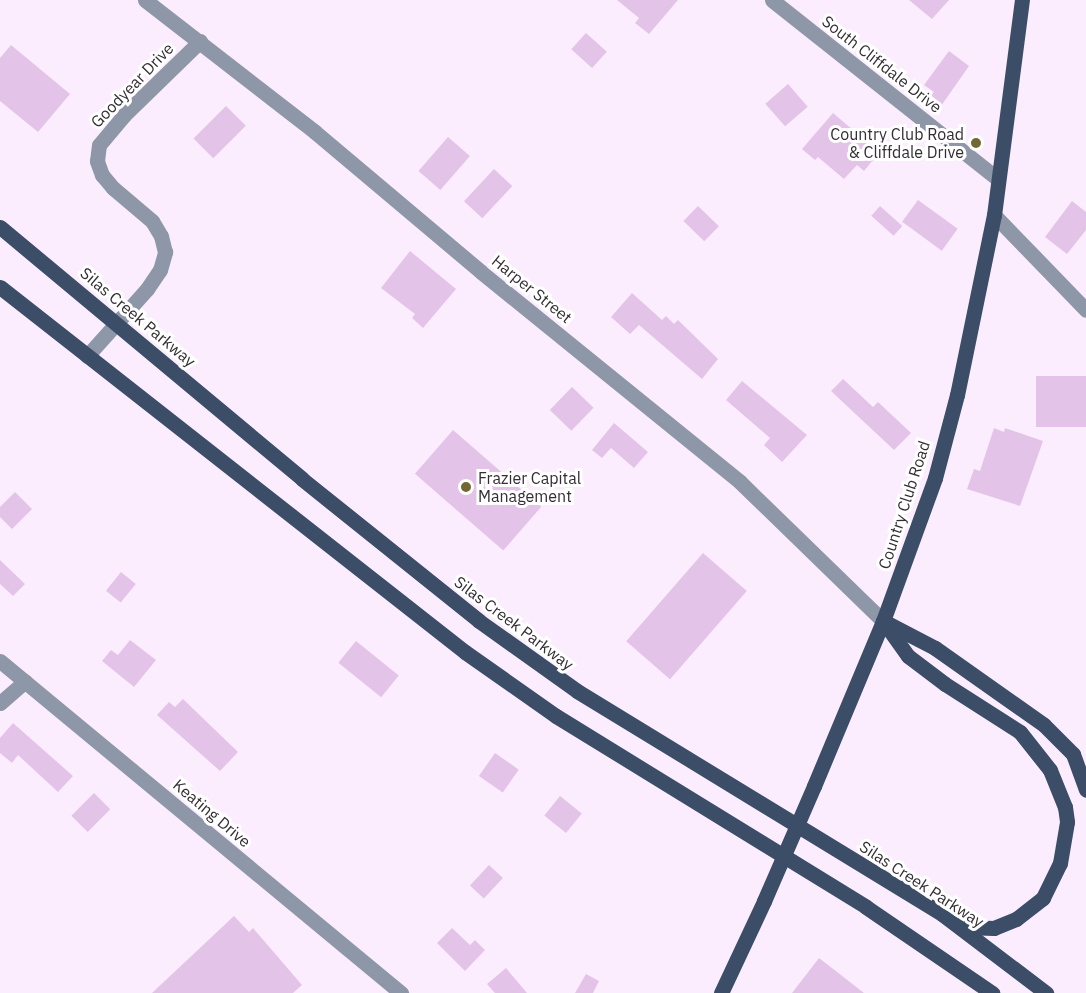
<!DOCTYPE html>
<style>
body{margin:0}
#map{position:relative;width:1086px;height:993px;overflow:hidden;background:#fbedfe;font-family:"IBM Plex Sans",sans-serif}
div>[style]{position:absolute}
.building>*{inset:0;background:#e3c4e8;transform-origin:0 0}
.minor>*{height:15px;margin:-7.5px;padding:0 7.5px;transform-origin:7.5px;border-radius:7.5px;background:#8d97a7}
.primary>*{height:15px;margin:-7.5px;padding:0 7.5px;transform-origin:7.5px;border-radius:7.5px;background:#3c4d68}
.primary-bridge>*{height:15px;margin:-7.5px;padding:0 7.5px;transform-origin:7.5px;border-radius:7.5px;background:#3c4d68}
.dots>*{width:16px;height:16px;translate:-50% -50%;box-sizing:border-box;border:3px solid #fff;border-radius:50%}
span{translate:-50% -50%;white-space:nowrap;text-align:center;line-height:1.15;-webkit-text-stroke:6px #fff;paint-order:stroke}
.street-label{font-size:16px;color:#332d34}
.poi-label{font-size:16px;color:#332d34}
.right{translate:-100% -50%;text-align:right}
.left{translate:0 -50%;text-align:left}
</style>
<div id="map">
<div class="building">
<i style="clip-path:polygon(617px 0,678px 0,649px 34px,635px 23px,639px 18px)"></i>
<i style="clip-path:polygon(909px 0,949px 0,932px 19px)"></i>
<i style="left:586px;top:33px;width:28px;height:22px;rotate:42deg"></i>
<i style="clip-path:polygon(11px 45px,70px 94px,38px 132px,0 101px,0 58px)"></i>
<i style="clip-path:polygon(949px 51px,969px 66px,941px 106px,929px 97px,934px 92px,924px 85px)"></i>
<i style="left:788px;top:84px;width:30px;height:30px;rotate:49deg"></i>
<i style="left:226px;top:106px;width:28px;height:46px;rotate:45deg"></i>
<i style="clip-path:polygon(833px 113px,873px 147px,867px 154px,873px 160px,864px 171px,857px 165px,844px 179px,818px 157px,815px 160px,802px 149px)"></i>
<i style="left:448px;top:137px;width:29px;height:45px;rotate:41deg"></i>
<i style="left:494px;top:169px;width:25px;height:44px;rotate:43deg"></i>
<i style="left:918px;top:200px;width:49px;height:27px;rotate:36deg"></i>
<i style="clip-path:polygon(1072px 201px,1086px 212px,1086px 230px,1067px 254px,1045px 237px)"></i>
<i style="left:698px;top:206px;width:29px;height:21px;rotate:44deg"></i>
<i style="left:880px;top:206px;width:30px;height:13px;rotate:42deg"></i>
<i style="clip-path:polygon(410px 251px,456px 289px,423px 328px,412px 318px,415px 314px,381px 288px)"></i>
<i style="clip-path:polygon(632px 293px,662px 320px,666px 316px,674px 324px,678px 320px,718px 359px,702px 379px,639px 325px,630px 334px,611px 317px)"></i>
<i style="left:1086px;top:376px;width:51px;height:50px;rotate:90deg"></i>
<i style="clip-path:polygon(843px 379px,873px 407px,878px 402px,911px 433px,894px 450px,831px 391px)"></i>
<i style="clip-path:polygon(742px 381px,807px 435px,782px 462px,764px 445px,770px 438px,726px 400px)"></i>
<i style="left:572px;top:387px;width:30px;height:32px;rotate:44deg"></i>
<i style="clip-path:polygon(614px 423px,648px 452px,634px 468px,611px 448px,602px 458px,592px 450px)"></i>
<i style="clip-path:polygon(994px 428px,1004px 432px,1005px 428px,1043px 441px,1020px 506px,967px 489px,974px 469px,980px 471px)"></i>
<i style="left:453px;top:430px;width:117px;height:58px;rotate:41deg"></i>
<i style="clip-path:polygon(15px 492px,32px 509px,12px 529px,0 517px,0 507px)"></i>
<i style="left:703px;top:553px;width:58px;height:117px;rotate:41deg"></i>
<i style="clip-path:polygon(0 560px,25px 584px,13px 596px,0 584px)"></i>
<i style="left:121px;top:572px;width:19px;height:24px;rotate:39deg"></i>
<i style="clip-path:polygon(130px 640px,156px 660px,134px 687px,102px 661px,111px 650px,118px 655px)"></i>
<i style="left:356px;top:641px;width:55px;height:28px;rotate:39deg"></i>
<i style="clip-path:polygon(183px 699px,238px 752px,220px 771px,157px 715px,169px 702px,175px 707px)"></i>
<i style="clip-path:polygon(13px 723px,73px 776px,58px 792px,18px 755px,12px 763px,0 753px,0 738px)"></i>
<i style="left:495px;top:753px;width:29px;height:28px;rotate:35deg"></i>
<i style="left:94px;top:793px;width:23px;height:32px;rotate:45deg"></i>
<i style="left:560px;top:796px;width:28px;height:25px;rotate:39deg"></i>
<i style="left:489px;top:865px;width:19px;height:28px;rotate:43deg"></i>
<i style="clip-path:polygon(234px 916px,249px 932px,253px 928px,302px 985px,293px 993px,152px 993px)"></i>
<i style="clip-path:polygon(452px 928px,470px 945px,475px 940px,485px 950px,465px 971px,437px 943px)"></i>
<i style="clip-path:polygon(819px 958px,864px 993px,792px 993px)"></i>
<i style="clip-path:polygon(506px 968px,527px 993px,495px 993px,487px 984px)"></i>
<i style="clip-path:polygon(586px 974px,599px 981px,593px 993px,575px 993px)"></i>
</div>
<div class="minor">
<i style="left:145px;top:0;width:215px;rotate:37.8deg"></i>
<i style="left:315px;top:132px;width:217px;rotate:40.1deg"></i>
<i style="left:481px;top:272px;width:333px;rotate:39deg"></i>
<i style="left:740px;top:482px;width:199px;rotate:44.2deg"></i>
<i style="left:772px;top:0;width:288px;rotate:38.4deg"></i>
<i style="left:994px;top:215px;width:132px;rotate:45.9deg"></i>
<i style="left:87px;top:356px;width:90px;rotate:-48.2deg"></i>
<i style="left:147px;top:289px;width:23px;rotate:-56deg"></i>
<i style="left:160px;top:270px;width:19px;rotate:-74deg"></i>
<i style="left:165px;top:252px;width:16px;rotate:-104deg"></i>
<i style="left:161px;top:236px;width:17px;rotate:-121deg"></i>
<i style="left:152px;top:221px;width:51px;rotate:-139.8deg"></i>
<i style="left:113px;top:188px;width:17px;rotate:-130deg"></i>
<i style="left:102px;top:175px;width:15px;rotate:-110deg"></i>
<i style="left:97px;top:161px;width:16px;rotate:-83deg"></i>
<i style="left:99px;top:145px;width:39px;rotate:-50deg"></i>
<i style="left:124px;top:115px;width:106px;rotate:-44.2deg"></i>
<i style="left:0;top:661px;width:521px;rotate:39.62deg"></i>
<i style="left:0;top:703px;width:33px;rotate:-41deg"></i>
</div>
<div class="primary">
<i style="left:0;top:227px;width:393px;rotate:39.8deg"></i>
<i style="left:302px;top:479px;width:227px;rotate:38.7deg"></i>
<i style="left:479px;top:621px;width:120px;rotate:35.5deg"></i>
<i style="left:577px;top:691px;width:428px;rotate:31.4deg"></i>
<i style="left:942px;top:914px;width:131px;rotate:37.2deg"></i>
<i style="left:0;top:287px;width:591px;rotate:38.13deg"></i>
<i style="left:465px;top:652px;width:111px;rotate:35.1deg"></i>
<i style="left:556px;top:716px;width:364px;rotate:31.6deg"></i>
<i style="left:866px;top:907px;width:153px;rotate:34.3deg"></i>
<i style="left:883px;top:621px;width:43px;rotate:54.5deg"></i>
<i style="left:908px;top:656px;width:46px;rotate:37.1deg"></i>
<i style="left:945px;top:684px;width:89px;rotate:32.6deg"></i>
<i style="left:1020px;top:732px;width:48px;rotate:51.7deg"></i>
<i style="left:1050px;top:770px;width:40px;rotate:68deg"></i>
<i style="left:1065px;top:807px;width:15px;rotate:82deg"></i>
<i style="left:1067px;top:822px;width:42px;rotate:99.7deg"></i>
<i style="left:1060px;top:863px;width:39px;rotate:116deg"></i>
<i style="left:1043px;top:898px;width:34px;rotate:142deg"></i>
<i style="left:1016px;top:919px;width:24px;rotate:158deg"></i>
<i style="left:994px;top:928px;width:23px;rotate:-178deg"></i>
<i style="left:971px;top:927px;width:12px;rotate:-156deg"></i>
<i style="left:887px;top:623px;width:54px;rotate:27.5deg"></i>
<i style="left:935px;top:648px;width:133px;rotate:35.2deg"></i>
<i style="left:1044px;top:725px;width:41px;rotate:45deg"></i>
<i style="left:1073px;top:754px;width:38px;rotate:70deg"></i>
<i style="left:814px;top:786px;width:179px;rotate:-67.3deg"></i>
<i style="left:883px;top:621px;width:152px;rotate:-70deg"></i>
<i style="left:935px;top:478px;width:86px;rotate:-75.2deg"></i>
<i style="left:957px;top:395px;width:184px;rotate:-78.4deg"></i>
<i style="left:994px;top:215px;width:217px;rotate:-82.6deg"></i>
<i style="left:721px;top:993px;width:102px;rotate:-64.9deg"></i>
</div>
<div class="primary-bridge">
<i style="left:764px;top:901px;width:125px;rotate:-66.5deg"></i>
</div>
<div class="dots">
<i style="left:976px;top:143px;background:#726633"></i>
<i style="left:466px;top:487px;background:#726633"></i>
</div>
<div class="street-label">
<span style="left:882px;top:64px;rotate:38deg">South Cliffdale Drive</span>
<span style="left:132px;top:85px;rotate:-46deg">Goodyear Drive</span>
<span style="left:532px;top:289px;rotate:39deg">Harper Street</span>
<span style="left:138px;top:317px;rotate:40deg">Silas Creek Parkway</span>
<span style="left:904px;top:505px;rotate:-72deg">Country Club Road</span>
<span style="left:514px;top:623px;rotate:37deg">Silas Creek Parkway</span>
<span style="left:212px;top:813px;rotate:40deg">Keating Drive</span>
<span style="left:922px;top:884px;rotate:33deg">Silas Creek Parkway</span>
</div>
<div class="poi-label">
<span class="right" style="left:964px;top:143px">Country Club Road<br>&amp; Cliffdale Drive</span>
<span class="left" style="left:478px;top:487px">Frazier Capital<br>Management</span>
</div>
</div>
